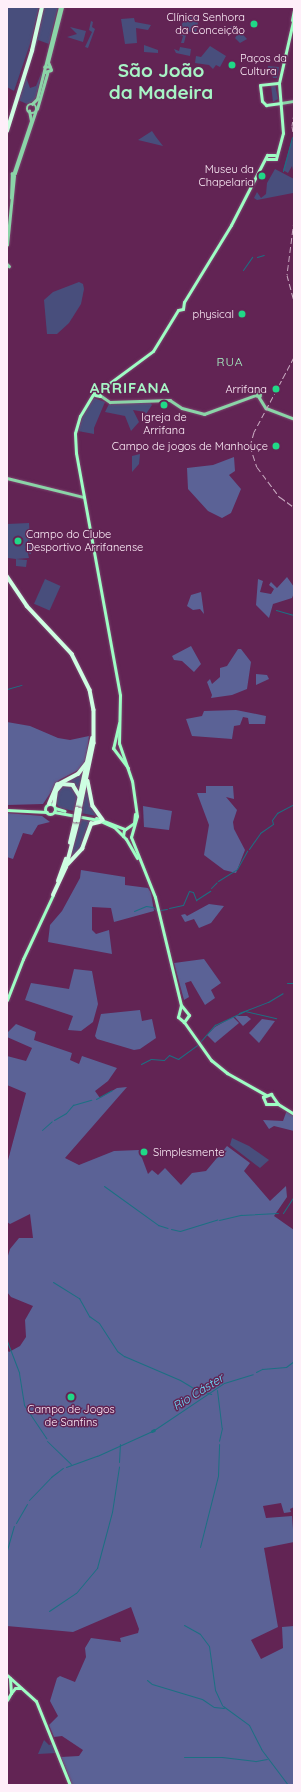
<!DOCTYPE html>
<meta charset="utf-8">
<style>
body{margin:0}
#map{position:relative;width:301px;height:1792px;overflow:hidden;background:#622454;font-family:Quicksand,sans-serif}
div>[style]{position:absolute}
.green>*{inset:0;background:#484e7c;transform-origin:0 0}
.forest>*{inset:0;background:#5b6296}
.stream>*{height:1px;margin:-0.5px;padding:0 0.5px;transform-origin:0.5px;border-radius:0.5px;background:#1c7083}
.river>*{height:3px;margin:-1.5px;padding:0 1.5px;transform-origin:1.5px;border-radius:1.5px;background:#1c7083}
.roads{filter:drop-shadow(0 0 1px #7b446e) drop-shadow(0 0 1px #7b446e)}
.secondary>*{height:2.5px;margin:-1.25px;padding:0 1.25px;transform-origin:1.25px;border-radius:1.25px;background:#8bd4a8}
.secondary>.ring{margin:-1.25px;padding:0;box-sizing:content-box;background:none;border:2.5px solid #8bd4a8;border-radius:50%}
.primary>*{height:3px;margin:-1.5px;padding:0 1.5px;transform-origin:1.5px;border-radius:1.5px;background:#9efdc4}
.primary>.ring{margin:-1.5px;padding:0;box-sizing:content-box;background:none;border:3px solid #9efdc4;border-radius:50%}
.trunk>*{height:3.5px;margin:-1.75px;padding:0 1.75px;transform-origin:1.75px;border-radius:1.75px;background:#cefee2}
.rail>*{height:1px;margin-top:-0.5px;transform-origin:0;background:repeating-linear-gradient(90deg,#c7a8bf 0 6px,transparent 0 9px)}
.bridges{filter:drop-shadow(0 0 1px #7b446e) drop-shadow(0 0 1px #7b446e)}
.trunk-bridge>*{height:3.5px;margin:-1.75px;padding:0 1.75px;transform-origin:1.75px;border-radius:1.75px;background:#cefee2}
.dots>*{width:11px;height:11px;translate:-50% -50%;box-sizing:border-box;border:2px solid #622454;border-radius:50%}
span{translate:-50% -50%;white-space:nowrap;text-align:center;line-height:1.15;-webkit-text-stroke:3px #622454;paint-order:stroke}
.poi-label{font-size:11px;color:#feeff9}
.right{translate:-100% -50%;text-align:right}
.left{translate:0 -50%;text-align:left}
.neighbourhood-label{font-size:12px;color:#a7f4c5;letter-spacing:1px}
.water-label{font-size:12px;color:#6bdefb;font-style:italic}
.district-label{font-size:15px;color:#a7f4c5;font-weight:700;letter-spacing:1px}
.town-label{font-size:19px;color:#a7f4c5;font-weight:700}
.frame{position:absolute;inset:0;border:8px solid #feeff9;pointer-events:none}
</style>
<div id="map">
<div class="green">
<i style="clip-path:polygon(7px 7px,39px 7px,32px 38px,14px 91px,7px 87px)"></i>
<i style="clip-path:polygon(44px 7px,58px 7px,49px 44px,38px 40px,26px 77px,30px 88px,36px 86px,43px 69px,35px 101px,27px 104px,18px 100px,37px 39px)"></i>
<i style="clip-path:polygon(189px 14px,199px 17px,196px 33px,187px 31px,184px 43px,181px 43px,183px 36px,178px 35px,184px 19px,188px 19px)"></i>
<i style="clip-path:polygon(134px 18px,135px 22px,151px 25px,148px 30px,136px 28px,137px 43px,125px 44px,121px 19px)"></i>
<i style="clip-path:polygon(91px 21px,93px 22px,92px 27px,95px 29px,88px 48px,85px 47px,92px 32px,89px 30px)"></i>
<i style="clip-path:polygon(235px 26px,247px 39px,240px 43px,235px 38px,237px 35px,229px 27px)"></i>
<i style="clip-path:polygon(70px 27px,86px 31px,83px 42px,67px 37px,77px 34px)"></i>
<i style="clip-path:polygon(144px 45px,158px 50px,158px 53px,144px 52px)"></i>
<i style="clip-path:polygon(210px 46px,226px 56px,220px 67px,216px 65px,213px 69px,209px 65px,195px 63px,196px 56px,201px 57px)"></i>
<i style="clip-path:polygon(180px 47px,191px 49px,190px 56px,176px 53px,174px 49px,179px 51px)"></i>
<i style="clip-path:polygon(268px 66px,279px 67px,277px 78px,273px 78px,271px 72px,267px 73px)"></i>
<i style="clip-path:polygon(275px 84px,278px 99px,273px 102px,271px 85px)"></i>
<i style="clip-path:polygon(152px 131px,156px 137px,163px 146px,138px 140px)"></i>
<i style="clip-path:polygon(292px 139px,294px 143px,294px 175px,292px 166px,288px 173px,283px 170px)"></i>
<i style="clip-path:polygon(275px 169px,294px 179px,293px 193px,257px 200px,254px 198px,257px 192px,261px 198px,266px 194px,267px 183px)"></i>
<i style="clip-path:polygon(79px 282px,83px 284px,84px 289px,81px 304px,69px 323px,57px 334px,47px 334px,44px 300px,53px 292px)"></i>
<i style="clip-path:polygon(94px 398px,105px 402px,94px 428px,94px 434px,78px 431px,84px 412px)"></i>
<i style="clip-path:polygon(150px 402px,152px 405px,146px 414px,145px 412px,133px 410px,139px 422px,131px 431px,125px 416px,105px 412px,109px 404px)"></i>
<i style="clip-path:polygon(140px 454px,139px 464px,132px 472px,132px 456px)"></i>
<i style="clip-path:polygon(29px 523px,31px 554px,28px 554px,29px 558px,16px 559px,27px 560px,26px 567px,16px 566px,16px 559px,8px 558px,7px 524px)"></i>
<i style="left:45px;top:579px;width:17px;height:27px;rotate:24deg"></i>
<i style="clip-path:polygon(86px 768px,80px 793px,75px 784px,62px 783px,76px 777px)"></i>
<i style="clip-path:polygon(63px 785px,71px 785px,78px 793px,74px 811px,60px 808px,55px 802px,57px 791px)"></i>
<i style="clip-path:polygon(87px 785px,90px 803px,96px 816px,81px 813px)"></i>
<i style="clip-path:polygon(80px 819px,93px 821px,87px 828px,80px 850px,70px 860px)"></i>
<i style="clip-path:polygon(232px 1138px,249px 1146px,269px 1160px,260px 1168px,230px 1145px)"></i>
<i style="clip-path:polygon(44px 1740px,49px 1745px,52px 1744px,56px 1753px,38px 1754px)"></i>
</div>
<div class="forest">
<i style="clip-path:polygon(234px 457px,235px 471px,229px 475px,241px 489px,231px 513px,222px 518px,208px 511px,188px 489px,187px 468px,213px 465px)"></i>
<i style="clip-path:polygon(287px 577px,294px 587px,294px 593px,292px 598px,273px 604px,269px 618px,256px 605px,258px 579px,263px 581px,260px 592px,271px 594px,274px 589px,269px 585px,271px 582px,277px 588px)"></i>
<i style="clip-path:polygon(201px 592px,204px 614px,200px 609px,193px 610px,187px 606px,191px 595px)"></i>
<i style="clip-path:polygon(191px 646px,201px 664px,194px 672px,182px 661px,174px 660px,172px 656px)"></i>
<i style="clip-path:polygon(238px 649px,241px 649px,251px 662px,247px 689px,232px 695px,211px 698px,212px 695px,207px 682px,210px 679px,212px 684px,220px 677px,220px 668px,227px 666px)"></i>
<i style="clip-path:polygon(256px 674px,267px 675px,269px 679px,256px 685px)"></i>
<i style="clip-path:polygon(236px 710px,266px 716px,265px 724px,249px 724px,248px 718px,243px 717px,240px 725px,234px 726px,232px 739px,192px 736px,186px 719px,202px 716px,204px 711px)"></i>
<i style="clip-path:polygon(7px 722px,30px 726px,58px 738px,70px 740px,89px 736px,86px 760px,82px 768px,59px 780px,43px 804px,7px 805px)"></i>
<i style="clip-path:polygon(206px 786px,233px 786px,234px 799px,226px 797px,237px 810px,233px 822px,234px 829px,245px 850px,236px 873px,224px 870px,204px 855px,209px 825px,197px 793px,206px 793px)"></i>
<i style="clip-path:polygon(143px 806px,172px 811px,169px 830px,144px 827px)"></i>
<i style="clip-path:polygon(7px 813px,42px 816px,50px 822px,38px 825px,32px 835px,23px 833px,13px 859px,7px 857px)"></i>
<i style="clip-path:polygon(81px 870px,125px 877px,125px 885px,148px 888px,151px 893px,154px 911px,114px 922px,111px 908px,92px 907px,92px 930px,96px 934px,109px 930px,112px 954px,48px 942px,50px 925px,62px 911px,80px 878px)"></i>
<i style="clip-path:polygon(209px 904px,224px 906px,211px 923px,199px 928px,194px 919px,185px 922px,181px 915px,185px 914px,187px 916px)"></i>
<i style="clip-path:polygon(204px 959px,221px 983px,211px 990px,215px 998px,205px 1005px,191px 981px,185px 983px,189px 997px,184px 1000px,174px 963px)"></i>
<i style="clip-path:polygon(74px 969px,92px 971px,98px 1004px,93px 1022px,81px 1031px,68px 1030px,73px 1016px,25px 1000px,31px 983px,69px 989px)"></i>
<i style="clip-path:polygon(140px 1010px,142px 1021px,152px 1019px,156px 1038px,140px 1049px,134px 1050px,97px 1039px,95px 1036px,101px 1014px)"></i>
<i style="clip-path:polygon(234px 1016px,247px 1016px,251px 1019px,243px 1026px)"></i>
<i style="clip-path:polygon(233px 1017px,239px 1023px,215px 1043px,207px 1035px,215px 1027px)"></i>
<i style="clip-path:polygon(262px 1019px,275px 1021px,259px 1043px,249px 1033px)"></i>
<i style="clip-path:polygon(16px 1024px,36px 1032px,34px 1040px,72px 1053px,70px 1060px,79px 1064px,82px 1056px,117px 1068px,108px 1081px,95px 1091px,100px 1098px,117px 1088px,127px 1087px,65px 1158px,79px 1165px,114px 1151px,139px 1150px,148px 1174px,152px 1170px,158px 1175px,165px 1168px,181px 1185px,192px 1173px,206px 1171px,227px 1146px,250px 1163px,244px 1171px,270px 1201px,286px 1186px,287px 1197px,274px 1216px,294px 1230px,294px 1507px,290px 1509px,291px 1512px,284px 1513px,281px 1503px,263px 1506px,266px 1518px,292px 1516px,294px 1542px,264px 1548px,278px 1627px,251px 1640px,261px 1659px,283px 1648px,282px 1627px,294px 1626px,294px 1785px,72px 1785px,61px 1757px,79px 1756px,83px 1750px,62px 1736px,54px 1737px,49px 1725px,58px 1716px,50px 1701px,57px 1678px,60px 1676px,75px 1682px,86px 1657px,85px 1648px,91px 1638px,121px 1642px,120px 1638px,138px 1633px,139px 1629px,131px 1607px,73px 1632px,7px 1626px,7px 1350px,9px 1352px,20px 1346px,26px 1337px,25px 1320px,33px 1306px,11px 1297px,7px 1292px,7px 1259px,10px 1249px,19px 1238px,33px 1238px,30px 1214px,10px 1224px,7px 1222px,7px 1164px,26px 1093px,7px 1085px,7px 1056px,26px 1061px,32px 1048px,7px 1037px,7px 1033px)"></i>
<i style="clip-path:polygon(287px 1110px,294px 1115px,294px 1131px,274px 1126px,269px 1129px,263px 1120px,283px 1121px)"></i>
</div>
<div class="stream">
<i style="left:283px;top:171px;width:35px;rotate:-75deg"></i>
<i style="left:257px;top:257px;width:7px;rotate:-16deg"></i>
<i style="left:243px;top:270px;width:16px;rotate:-55deg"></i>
<i style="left:276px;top:610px;width:19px;rotate:16deg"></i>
<i style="left:7px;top:689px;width:15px;rotate:-16deg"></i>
<i style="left:249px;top:849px;width:19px;rotate:-55deg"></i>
<i style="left:260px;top:833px;width:16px;rotate:-35deg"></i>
<i style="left:273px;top:824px;width:4px;rotate:-104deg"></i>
<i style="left:272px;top:820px;width:9px;rotate:-54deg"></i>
<i style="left:277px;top:813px;width:19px;rotate:-28deg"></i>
<i style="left:218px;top:881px;width:22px;rotate:-32deg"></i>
<i style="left:237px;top:869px;width:21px;rotate:-61deg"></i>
<i style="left:211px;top:888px;width:8px;rotate:-45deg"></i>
<i style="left:169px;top:908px;width:14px;rotate:-12deg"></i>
<i style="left:183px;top:905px;width:15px;rotate:-67deg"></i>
<i style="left:189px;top:891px;width:4px;rotate:14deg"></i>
<i style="left:193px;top:892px;width:9px;rotate:69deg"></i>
<i style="left:196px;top:900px;width:17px;rotate:-33deg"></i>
<i style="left:160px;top:910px;width:7px;rotate:-8deg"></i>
<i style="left:134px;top:911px;width:13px;rotate:-23deg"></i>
<i style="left:146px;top:906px;width:7px;rotate:8deg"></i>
<i style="left:153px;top:907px;width:6px;rotate:45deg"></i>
<i style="left:287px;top:983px;width:7px"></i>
<i style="left:239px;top:1013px;width:31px;rotate:-21deg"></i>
<i style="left:268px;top:1002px;width:17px;rotate:-31deg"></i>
<i style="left:200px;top:1042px;width:23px;rotate:-49deg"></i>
<i style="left:215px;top:1025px;width:33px;rotate:-25deg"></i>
<i style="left:245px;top:1011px;width:32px;rotate:13deg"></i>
<i style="left:141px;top:1064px;width:11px;rotate:-27deg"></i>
<i style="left:151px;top:1059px;width:13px;rotate:4deg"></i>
<i style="left:164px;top:1060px;width:7px;rotate:-45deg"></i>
<i style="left:169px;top:1055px;width:10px;rotate:24deg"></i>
<i style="left:178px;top:1059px;width:24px;rotate:-36deg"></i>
<i style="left:96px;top:1099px;width:18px;rotate:-29deg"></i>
<i style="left:54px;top:1120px;width:14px;rotate:-30deg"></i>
<i style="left:66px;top:1113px;width:11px;rotate:-49deg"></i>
<i style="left:73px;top:1105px;width:19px;rotate:-16deg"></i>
<i style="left:42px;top:1130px;width:13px;rotate:-42deg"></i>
<i style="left:104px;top:1186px;width:67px;rotate:35.8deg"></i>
<i style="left:158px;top:1225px;width:10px;rotate:17deg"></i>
<i style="left:283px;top:1213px;width:20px;rotate:-57deg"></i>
<i style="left:219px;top:1220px;width:23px;rotate:-13deg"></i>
<i style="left:241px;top:1215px;width:37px;rotate:-3deg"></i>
<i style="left:171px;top:1229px;width:9px;rotate:13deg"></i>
<i style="left:180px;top:1231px;width:39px;rotate:-17deg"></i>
<i style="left:53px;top:1282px;width:31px;rotate:32deg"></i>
<i style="left:79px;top:1298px;width:21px;rotate:61deg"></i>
<i style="left:89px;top:1316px;width:12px;rotate:35deg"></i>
<i style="left:99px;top:1323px;width:33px;rotate:57deg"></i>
<i style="left:117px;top:1351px;width:9px;rotate:36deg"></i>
<i style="left:124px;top:1356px;width:61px;rotate:23.2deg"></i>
<i style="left:180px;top:1380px;width:17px;rotate:31deg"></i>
<i style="left:195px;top:1389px;width:17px;rotate:17deg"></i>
<i style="left:7px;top:1341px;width:34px;rotate:69deg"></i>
<i style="left:19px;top:1373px;width:32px;rotate:81deg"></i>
<i style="left:24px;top:1405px;width:40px;rotate:56deg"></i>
<i style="left:256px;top:1372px;width:7px;rotate:-27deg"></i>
<i style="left:262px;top:1369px;width:24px;rotate:-5deg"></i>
<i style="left:286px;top:1367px;width:10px;rotate:-37deg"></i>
<i style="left:217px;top:1390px;width:38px;rotate:83deg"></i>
<i style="left:222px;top:1428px;width:13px;rotate:103deg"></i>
<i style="left:154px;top:1430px;width:84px;rotate:-33.9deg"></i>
<i style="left:224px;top:1383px;width:30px;rotate:-17deg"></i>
<i style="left:47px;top:1441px;width:33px;rotate:44deg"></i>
<i style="left:119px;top:1462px;width:18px;rotate:-87deg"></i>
<i style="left:66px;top:1467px;width:33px;rotate:-20deg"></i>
<i style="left:97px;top:1456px;width:60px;rotate:-24.4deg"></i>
<i style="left:29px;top:1500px;width:32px;rotate:-46deg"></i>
<i style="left:51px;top:1477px;width:15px;rotate:-37deg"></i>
<i style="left:16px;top:1523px;width:22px;rotate:-60deg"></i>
<i style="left:200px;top:1547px;width:73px;rotate:-75.8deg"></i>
<i style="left:218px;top:1476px;width:32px;rotate:-88deg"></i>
<i style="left:7px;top:1550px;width:25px;rotate:-74deg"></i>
<i style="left:49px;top:1611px;width:32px;rotate:-34deg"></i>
<i style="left:76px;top:1593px;width:33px;rotate:-50deg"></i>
<i style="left:97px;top:1568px;width:58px;rotate:-75deg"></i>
<i style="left:112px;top:1512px;width:46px;rotate:-81.2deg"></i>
<i style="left:184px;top:1625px;width:18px;rotate:29deg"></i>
<i style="left:200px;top:1634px;width:15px;rotate:53deg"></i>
<i style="left:209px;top:1646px;width:44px;rotate:82.2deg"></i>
<i style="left:215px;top:1690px;width:17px;rotate:65deg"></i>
<i style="left:147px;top:1680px;width:6px;rotate:39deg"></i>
<i style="left:152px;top:1684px;width:52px;rotate:16.7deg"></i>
<i style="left:202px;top:1699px;width:14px;rotate:34deg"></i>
<i style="left:214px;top:1707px;width:10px;rotate:6deg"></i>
<i style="left:223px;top:1706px;width:32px;rotate:36deg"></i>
<i style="left:249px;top:1725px;width:27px;rotate:63deg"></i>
<i style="left:261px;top:1749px;width:45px;rotate:53.1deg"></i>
<i style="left:184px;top:1757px;width:38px"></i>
<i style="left:222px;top:1757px;width:34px;rotate:7deg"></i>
<i style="left:256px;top:1761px;width:11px;rotate:-10deg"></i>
</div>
<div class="river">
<i style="left:152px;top:1431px;width:2px;rotate:-27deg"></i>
</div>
<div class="roads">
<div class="secondary">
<i style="left:45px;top:67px;width:62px;rotate:-76deg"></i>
<i style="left:50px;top:67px;width:5px;rotate:180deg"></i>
<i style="left:45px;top:67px;width:5px;rotate:90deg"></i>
<i style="left:45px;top:72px;width:6px;rotate:-18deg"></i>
<i style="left:51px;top:70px;width:9px;rotate:-111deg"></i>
<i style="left:48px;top:62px;width:57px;rotate:-75.7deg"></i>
<i style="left:281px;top:103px;width:13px;rotate:-9deg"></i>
<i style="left:32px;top:104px;width:7px;rotate:-45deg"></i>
<i style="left:37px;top:99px;width:29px;rotate:-76deg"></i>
<i class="ring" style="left:27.5px;top:104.5px;width:6.5px;height:6.5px"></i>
<i style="left:37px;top:109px;width:37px;rotate:-74deg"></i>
<i style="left:14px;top:172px;width:54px;rotate:-71.6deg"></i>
<i style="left:31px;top:121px;width:10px;rotate:-101deg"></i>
<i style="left:15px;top:173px;width:66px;rotate:-71.6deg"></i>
<i style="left:11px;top:198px;width:23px;rotate:-88deg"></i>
<i style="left:7px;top:245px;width:69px;rotate:-84.2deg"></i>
<i style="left:14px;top:176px;width:3px;rotate:-135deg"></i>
<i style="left:12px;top:174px;width:3px;rotate:-18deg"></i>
<i style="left:7px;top:264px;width:3px;rotate:45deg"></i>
<i style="left:257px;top:393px;width:3px;rotate:18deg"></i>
<i style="left:260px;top:394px;width:2px;rotate:90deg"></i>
<i style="left:260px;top:396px;width:3px;rotate:180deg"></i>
<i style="left:257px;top:396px;width:3px;rotate:-90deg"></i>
<i style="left:100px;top:395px;width:12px;rotate:35deg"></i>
<i style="left:110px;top:402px;width:60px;rotate:-1.9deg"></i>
<i style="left:170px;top:400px;width:14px;rotate:34deg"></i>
<i style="left:182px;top:408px;width:23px;rotate:15deg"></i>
<i style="left:204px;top:414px;width:55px;rotate:-20.1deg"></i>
<i style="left:259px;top:397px;width:13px;rotate:58deg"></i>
<i style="left:266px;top:408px;width:30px;rotate:21deg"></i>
<i style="left:7px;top:478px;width:79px;rotate:13.9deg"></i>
</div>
<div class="primary">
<i style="left:292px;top:20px;width:10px;rotate:-79deg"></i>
<i style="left:278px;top:83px;width:18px;rotate:174deg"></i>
<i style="left:260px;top:85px;width:16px;rotate:83deg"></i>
<i style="left:262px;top:101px;width:6px;rotate:45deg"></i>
<i style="left:266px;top:105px;width:15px;rotate:-8deg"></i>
<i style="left:267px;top:159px;width:9px"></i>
<i style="left:276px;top:159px;width:27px;rotate:-75deg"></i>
<i style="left:283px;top:133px;width:50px;rotate:-94.6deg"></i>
<i style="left:279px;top:83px;width:68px;rotate:-77.2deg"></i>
<i style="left:178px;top:310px;width:5px;rotate:-11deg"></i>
<i style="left:183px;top:309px;width:7px;rotate:-82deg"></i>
<i style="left:184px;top:302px;width:90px;rotate:-58.6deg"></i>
<i style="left:231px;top:225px;width:79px;rotate:-62.8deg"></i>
<i style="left:267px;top:155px;width:8px"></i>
<i style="left:95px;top:395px;width:5px;rotate:11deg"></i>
<i style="left:100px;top:396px;width:5px;rotate:-101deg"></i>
<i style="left:119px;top:723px;width:26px;rotate:103deg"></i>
<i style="left:113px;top:748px;width:25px;rotate:53deg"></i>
<i class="ring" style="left:45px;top:804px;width:7px;height:7px"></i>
<i style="left:55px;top:808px;width:10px;rotate:17deg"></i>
<i style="left:7px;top:810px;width:40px;rotate:2.9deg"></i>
<i style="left:54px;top:812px;width:45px;rotate:10.3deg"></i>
<i style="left:98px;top:820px;width:17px;rotate:24deg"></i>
<i style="left:114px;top:827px;width:17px;rotate:45deg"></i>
<i style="left:126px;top:839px;width:22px;rotate:60deg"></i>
<i style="left:96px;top:818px;width:31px;rotate:21deg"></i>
<i style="left:123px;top:836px;width:6px;rotate:-81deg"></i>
<i style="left:124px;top:830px;width:12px;rotate:-35deg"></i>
<i style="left:134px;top:823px;width:9px;rotate:-84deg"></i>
<i style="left:131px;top:837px;width:22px;rotate:-74deg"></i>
<i style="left:137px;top:816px;width:35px;rotate:-98deg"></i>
<i style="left:132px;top:781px;width:40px;rotate:-108.9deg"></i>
<i style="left:119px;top:743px;width:48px;rotate:-88.8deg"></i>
<i style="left:120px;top:695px;width:246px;rotate:-100.3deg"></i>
<i style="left:76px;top:453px;width:20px;rotate:-93deg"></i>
<i style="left:75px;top:433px;width:18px;rotate:-74deg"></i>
<i style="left:80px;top:416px;width:29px;rotate:-59deg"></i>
<i style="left:95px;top:391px;width:4px"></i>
<i style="left:99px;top:391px;width:67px;rotate:-36.5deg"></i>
<i style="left:153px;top:351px;width:48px;rotate:-58.6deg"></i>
<i style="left:131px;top:837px;width:65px;rotate:68.2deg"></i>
<i style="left:155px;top:897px;width:111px;rotate:76.5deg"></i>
<i style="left:181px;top:1005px;width:13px;rotate:51deg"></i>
<i style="left:189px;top:1015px;width:9px;rotate:126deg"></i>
<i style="left:184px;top:1022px;width:8px;rotate:-140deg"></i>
<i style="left:178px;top:1017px;width:12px;rotate:-76deg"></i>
<i style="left:7px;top:1000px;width:44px;rotate:-68.7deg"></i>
<i style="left:23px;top:959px;width:71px;rotate:-64.9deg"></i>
<i style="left:184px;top:1022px;width:47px;rotate:54.6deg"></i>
<i style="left:211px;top:1060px;width:21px;rotate:39deg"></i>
<i style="left:227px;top:1073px;width:45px;rotate:29.4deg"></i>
<i style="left:278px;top:1104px;width:12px;rotate:180deg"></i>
<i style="left:266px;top:1104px;width:8px;rotate:-113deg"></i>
<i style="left:263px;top:1097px;width:9px;rotate:-21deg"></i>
<i style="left:271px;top:1094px;width:12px;rotate:55deg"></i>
<i style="left:278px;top:1104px;width:19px;rotate:32deg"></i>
<i style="left:7px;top:1675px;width:39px;rotate:42deg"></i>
<i style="left:36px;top:1701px;width:91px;rotate:68deg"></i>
<i style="left:11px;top:1693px;width:6px;rotate:-51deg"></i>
<i style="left:15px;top:1688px;width:6px"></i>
<i style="left:7px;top:1700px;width:8px;rotate:-60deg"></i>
<i style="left:11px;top:1693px;width:15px;rotate:-94deg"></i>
</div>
<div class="trunk">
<i style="left:7px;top:131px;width:84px;rotate:-72.6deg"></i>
<i style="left:32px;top:51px;width:45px;rotate:-77.2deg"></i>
<i style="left:7px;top:576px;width:36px;rotate:56deg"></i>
<i style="left:27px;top:606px;width:66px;rotate:46.8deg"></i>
<i style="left:72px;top:654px;width:40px;rotate:63.4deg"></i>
<i style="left:90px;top:690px;width:20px;rotate:79deg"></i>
<i style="left:94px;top:710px;width:33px;rotate:90deg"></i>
<i style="left:94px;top:743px;width:68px;rotate:101.8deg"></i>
<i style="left:88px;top:781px;width:25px;rotate:79deg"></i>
<i style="left:93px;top:806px;width:17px;rotate:54deg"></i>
<i style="left:49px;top:804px;width:21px;rotate:-67deg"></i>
<i style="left:57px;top:785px;width:24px;rotate:-28deg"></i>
<i style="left:78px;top:774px;width:16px;rotate:-52deg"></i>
<i style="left:54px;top:805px;width:14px;rotate:-82deg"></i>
<i style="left:56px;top:791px;width:9px;rotate:-49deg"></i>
<i style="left:62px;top:784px;width:11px;rotate:5deg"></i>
<i style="left:73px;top:785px;width:12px;rotate:59deg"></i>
<i style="left:77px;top:809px;width:72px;rotate:-77.9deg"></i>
<i style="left:70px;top:843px;width:23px;rotate:-77deg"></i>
<i style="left:68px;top:864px;width:21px;rotate:-47deg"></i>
<i style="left:82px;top:849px;width:27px;rotate:-70deg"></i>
<i style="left:91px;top:824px;width:9px;rotate:-13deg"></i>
<i style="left:58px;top:881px;width:23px;rotate:-70deg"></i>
<i style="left:53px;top:895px;width:31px;rotate:-65deg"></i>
<i style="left:66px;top:867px;width:48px;rotate:-75.4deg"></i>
</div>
</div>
<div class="rail">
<i style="left:294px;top:113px;width:13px;rotate:99deg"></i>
<i style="left:292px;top:126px;width:12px;rotate:81deg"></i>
<i style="left:294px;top:220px;width:55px;rotate:97.3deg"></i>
<i style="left:287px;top:275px;width:28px;rotate:75deg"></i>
<i style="left:294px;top:357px;width:85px;rotate:118.1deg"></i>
<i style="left:254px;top:432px;width:15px;rotate:106deg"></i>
<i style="left:250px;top:446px;width:22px;rotate:72deg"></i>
<i style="left:257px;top:467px;width:38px;rotate:53deg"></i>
<i style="left:280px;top:497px;width:17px;rotate:36deg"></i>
</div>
<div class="bridges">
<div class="trunk-bridge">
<i style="left:75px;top:821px;width:12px;rotate:-81deg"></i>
<i style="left:78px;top:821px;width:11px;rotate:-80deg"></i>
</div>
</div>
<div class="dots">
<i style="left:254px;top:24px;background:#20d887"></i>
<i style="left:232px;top:65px;background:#20d887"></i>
<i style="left:262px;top:176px;background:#20d887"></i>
<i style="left:242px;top:314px;background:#20d887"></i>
<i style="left:276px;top:389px;background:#20d887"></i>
<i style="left:164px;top:405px;background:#20d887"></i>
<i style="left:276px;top:446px;background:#20d887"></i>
<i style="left:18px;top:541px;background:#20d887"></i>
<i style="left:144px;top:1152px;background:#20d887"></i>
<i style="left:71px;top:1397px;background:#20d887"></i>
</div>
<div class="poi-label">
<span class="right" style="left:245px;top:24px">Clínica Senhora<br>da Conceição</span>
<span class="left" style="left:240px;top:65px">Paços da<br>Cultura</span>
<span class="right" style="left:254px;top:176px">Museu da<br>Chapelaria</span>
<span class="right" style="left:234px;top:314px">physical</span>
<span class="right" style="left:267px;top:389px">Arrifana</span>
<span style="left:164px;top:424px">Igreja de<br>Arrifana</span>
<span class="right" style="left:268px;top:446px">Campo de jogos de Manhouçe</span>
<span class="left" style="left:26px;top:541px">Campo do Clube<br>Desportivo Arrifanense</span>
<span class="left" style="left:153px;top:1152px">Simplesmente</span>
<span style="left:71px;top:1416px">Campo de Jogos<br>de Sanfins</span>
</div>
<div class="neighbourhood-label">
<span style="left:230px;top:362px">RUA</span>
</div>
<div class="water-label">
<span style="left:198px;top:1392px;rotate:-32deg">Rio Cáster</span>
</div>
<div class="district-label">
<span style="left:130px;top:388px">ARRIFANA</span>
</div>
<div class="town-label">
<span style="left:161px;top:82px">São João<br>da Madeira</span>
</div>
<div class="frame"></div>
</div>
